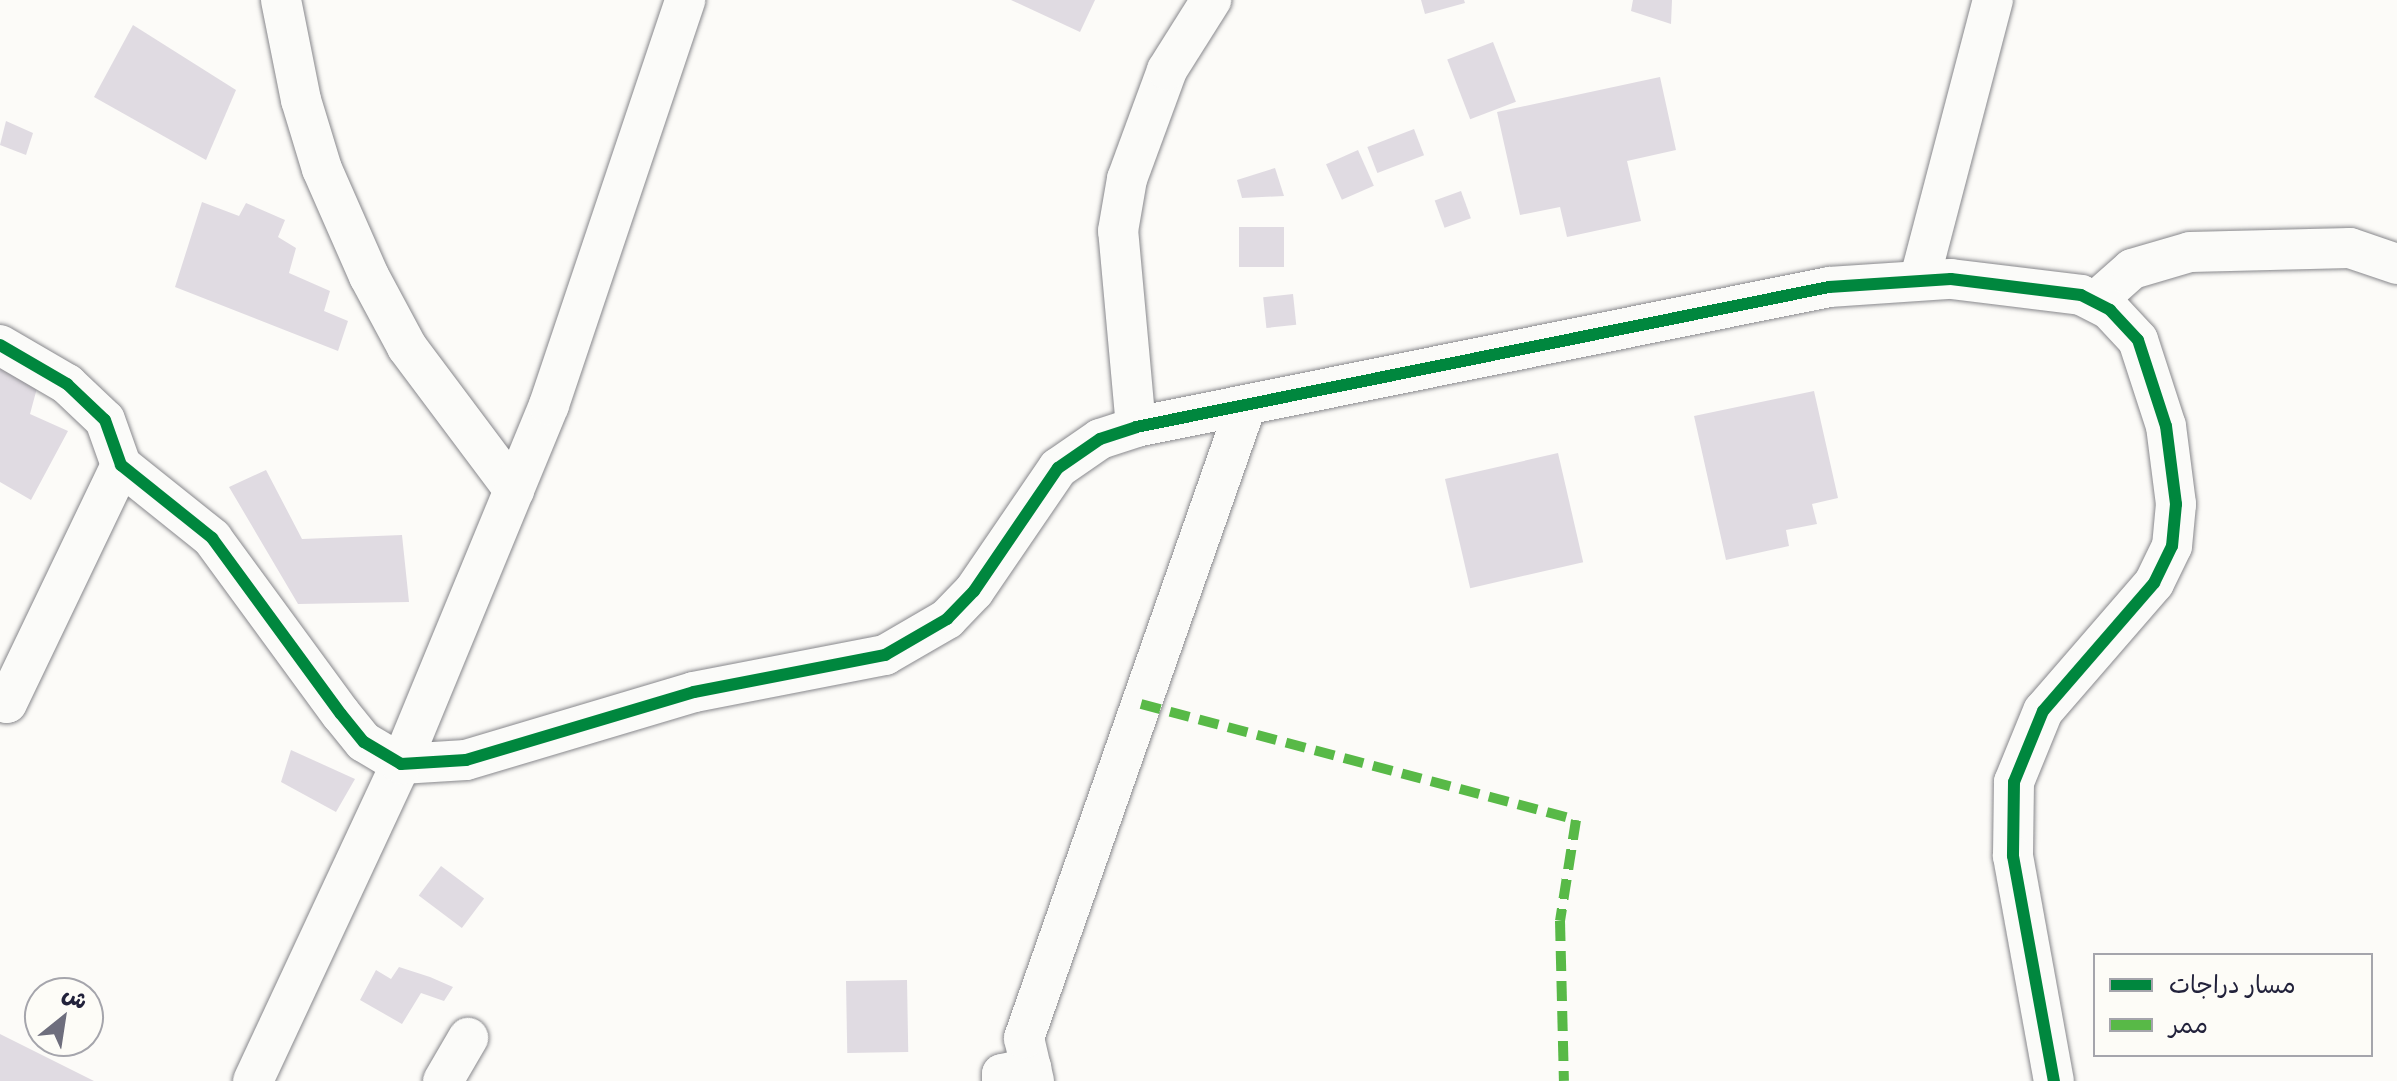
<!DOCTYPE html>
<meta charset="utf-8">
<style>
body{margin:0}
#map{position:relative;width:2397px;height:1081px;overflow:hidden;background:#fcfbf8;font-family:Sriracha,"Playpen Sans Arabic",sans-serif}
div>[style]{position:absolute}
.building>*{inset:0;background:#e0dbe2;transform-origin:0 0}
.roads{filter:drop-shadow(0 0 2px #88888c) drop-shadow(0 0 2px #88888c)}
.minor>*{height:40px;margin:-20px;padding:0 20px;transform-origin:20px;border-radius:20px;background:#fbfbf9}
.quiet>*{height:10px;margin-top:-5px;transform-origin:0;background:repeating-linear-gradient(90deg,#58b947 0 20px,transparent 0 30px)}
.cycleway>*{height:12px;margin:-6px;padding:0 6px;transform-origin:6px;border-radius:6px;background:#00873e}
span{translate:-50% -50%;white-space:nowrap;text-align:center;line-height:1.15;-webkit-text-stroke:6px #fdfcf7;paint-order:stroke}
.legend{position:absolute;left:2093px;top:953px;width:280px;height:104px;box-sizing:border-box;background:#fdfcf7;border:2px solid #a5a5ac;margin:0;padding:10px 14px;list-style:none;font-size:24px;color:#22223b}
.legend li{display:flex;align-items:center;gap:16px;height:40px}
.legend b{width:40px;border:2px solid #a5a5ac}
.north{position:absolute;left:24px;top:977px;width:80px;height:80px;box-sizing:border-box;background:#fdfcf7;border:2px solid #a5a5ac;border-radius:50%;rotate:30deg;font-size:22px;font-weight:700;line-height:32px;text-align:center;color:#22223b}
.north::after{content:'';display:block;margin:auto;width:28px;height:36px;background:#6e6e7d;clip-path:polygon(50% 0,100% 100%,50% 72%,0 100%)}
</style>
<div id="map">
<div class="building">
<i style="clip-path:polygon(1011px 0,1095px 0,1080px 32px)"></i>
<i style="clip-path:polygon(1421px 0,1464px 0,1465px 3px,1425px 14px)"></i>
<i style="clip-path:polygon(1633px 0,1672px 0,1671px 24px,1631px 11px)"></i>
<i style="clip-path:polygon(133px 25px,236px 90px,206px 160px,94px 97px)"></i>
<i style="left:1493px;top:42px;width:64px;height:49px;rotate:69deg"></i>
<i style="clip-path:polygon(1660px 77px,1676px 150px,1627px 161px,1641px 221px,1567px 237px,1560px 207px,1520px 215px,1497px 112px)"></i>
<i style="clip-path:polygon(6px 121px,33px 133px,26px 155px,0 145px)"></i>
<i style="left:1414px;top:129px;width:28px;height:50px;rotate:69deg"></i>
<i style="left:1358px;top:150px;width:39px;height:35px;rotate:66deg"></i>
<i style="clip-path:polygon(1275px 168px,1284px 196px,1242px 198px,1237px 180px)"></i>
<i style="left:1461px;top:191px;width:29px;height:28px;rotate:70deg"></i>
<i style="clip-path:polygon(202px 202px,239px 216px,246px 203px,285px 220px,278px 237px,296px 248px,289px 273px,330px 291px,324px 311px,348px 321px,338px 351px,175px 287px)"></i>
<i style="left:1239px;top:227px;width:45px;height:40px"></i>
<i style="left:1293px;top:294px;width:31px;height:30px;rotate:84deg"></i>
<i style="clip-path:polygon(0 367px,37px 388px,30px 414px,68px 431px,31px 500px,0 482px)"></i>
<i style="clip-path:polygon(1814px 391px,1838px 498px,1812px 504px,1817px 524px,1786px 530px,1789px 546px,1726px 560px,1694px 416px)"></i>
<i style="left:1558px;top:453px;width:112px;height:116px;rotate:77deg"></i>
<i style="clip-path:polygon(266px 470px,302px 539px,402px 535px,409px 602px,298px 604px,229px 487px)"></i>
<i style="clip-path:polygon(291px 750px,355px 779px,336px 812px,281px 782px)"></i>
<i style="left:441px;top:866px;width:54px;height:37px;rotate:37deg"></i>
<i style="clip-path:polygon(399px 967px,430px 977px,453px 987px,444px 1001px,421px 993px,402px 1024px,360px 1000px,376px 970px,391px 979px)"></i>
<i style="left:907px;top:980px;width:72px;height:61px;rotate:89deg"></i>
<i style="clip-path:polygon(0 1034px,94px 1081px,0 1081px)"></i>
</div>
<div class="roads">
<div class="minor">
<i style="left:281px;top:0;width:102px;rotate:78.7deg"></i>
<i style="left:301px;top:100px;width:72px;rotate:73.1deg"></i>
<i style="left:322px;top:169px;width:117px;rotate:66.3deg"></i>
<i style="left:369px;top:276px;width:81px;rotate:61.8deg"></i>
<i style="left:407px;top:347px;width:179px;rotate:53.2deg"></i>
<i style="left:1920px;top:278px;width:287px;rotate:-75.3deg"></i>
<i style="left:2096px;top:301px;width:48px;rotate:-41.6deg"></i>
<i style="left:2132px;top:269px;width:60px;rotate:-16.3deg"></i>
<i style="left:2190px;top:252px;width:160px;rotate:-1.4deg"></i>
<i style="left:2350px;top:248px;width:50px;rotate:18.8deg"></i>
<i style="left:0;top:345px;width:78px;rotate:30.2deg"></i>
<i style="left:67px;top:384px;width:52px;rotate:43.5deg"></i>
<i style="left:105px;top:420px;width:48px;rotate:70.4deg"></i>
<i style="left:121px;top:465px;width:117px;rotate:38.7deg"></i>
<i style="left:212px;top:538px;width:218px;rotate:53.8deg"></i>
<i style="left:341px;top:714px;width:36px;rotate:51deg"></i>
<i style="left:364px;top:742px;width:43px;rotate:30.7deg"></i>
<i style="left:401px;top:764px;width:65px;rotate:-3.5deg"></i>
<i style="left:466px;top:760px;width:238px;rotate:-16.6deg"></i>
<i style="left:694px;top:692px;width:195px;rotate:-11deg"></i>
<i style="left:885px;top:655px;width:72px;rotate:-30.1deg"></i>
<i style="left:947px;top:619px;width:39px;rotate:-46deg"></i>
<i style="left:974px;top:591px;width:149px;rotate:-55.7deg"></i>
<i style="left:1058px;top:468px;width:51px;rotate:-34.6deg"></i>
<i style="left:1100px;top:439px;width:38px;rotate:-18deg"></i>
<i style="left:1136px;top:427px;width:707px;rotate:-11.42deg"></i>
<i style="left:1829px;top:287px;width:122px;rotate:-3.8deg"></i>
<i style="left:1951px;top:279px;width:131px;rotate:7deg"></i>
<i style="left:2081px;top:295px;width:33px;rotate:27deg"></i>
<i style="left:2110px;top:310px;width:41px;rotate:47deg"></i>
<i style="left:2138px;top:340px;width:90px;rotate:72deg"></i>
<i style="left:2166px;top:426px;width:79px;rotate:82.7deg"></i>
<i style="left:2176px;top:504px;width:42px;rotate:95.4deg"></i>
<i style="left:2172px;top:546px;width:41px;rotate:115.9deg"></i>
<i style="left:2154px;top:583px;width:169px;rotate:130.9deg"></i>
<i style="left:2043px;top:711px;width:77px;rotate:112.2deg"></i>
<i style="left:2014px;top:782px;width:74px;rotate:90.8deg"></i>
<i style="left:2013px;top:856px;width:229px;rotate:79.7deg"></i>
<i style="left:1136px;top:427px;width:197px;rotate:-95.2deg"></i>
<i style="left:1118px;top:231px;width:53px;rotate:-80.2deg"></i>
<i style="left:1127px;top:179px;width:116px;rotate:-69.8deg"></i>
<i style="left:1167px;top:70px;width:83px;rotate:-57.8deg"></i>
<i style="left:0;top:701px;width:7px;rotate:16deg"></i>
<i style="left:7px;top:703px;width:264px;rotate:-64.4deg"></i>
<i style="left:253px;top:1081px;width:350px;rotate:-65deg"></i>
<i style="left:401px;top:764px;width:388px;rotate:-67.6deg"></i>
<i style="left:549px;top:405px;width:427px;rotate:-71.4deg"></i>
<i style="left:443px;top:1081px;width:50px;rotate:-59.8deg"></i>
<i style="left:1002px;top:1081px;width:7px;rotate:-90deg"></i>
<i style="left:1002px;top:1074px;width:30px;rotate:-12deg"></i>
<i style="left:1034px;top:1081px;width:44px;rotate:-103.1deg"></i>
<i style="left:1024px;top:1038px;width:670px;rotate:-70.65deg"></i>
</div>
</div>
<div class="quiet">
<i style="left:1141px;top:704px;width:450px;rotate:14.9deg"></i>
<i style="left:1576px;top:820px;width:102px;rotate:99deg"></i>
<i style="left:1560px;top:921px;width:160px;rotate:88.6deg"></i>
</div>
<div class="cycleway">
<i style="left:0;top:345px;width:78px;rotate:30.2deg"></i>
<i style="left:67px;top:384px;width:52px;rotate:43.5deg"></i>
<i style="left:105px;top:420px;width:48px;rotate:70.4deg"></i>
<i style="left:121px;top:465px;width:117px;rotate:38.7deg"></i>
<i style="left:212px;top:538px;width:218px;rotate:53.8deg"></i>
<i style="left:341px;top:714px;width:36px;rotate:51deg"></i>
<i style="left:364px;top:742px;width:43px;rotate:30.7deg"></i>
<i style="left:401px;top:764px;width:65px;rotate:-3.5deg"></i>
<i style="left:466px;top:760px;width:238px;rotate:-16.6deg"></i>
<i style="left:694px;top:692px;width:195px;rotate:-11deg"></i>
<i style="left:885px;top:655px;width:72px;rotate:-30.1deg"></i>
<i style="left:947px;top:619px;width:39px;rotate:-46deg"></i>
<i style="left:974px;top:591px;width:149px;rotate:-55.7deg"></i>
<i style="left:1058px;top:468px;width:51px;rotate:-34.6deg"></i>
<i style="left:1100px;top:439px;width:38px;rotate:-18deg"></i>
<i style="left:1136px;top:427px;width:707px;rotate:-11.42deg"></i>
<i style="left:1829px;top:287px;width:122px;rotate:-3.8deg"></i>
<i style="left:1951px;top:279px;width:131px;rotate:7deg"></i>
<i style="left:2081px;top:295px;width:33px;rotate:27deg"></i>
<i style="left:2110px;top:310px;width:41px;rotate:47deg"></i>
<i style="left:2138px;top:340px;width:90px;rotate:72deg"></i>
<i style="left:2166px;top:426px;width:79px;rotate:82.7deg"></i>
<i style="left:2176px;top:504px;width:42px;rotate:95.4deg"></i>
<i style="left:2172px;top:546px;width:41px;rotate:115.9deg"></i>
<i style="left:2154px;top:583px;width:169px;rotate:130.9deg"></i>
<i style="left:2043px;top:711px;width:77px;rotate:112.2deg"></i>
<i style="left:2014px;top:782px;width:74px;rotate:90.8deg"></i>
<i style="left:2013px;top:856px;width:229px;rotate:79.7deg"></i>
</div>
<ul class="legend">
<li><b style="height:10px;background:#00873e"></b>مسار دراجات</li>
<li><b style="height:10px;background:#58b947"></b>ممر</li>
</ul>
<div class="north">ش</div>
</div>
